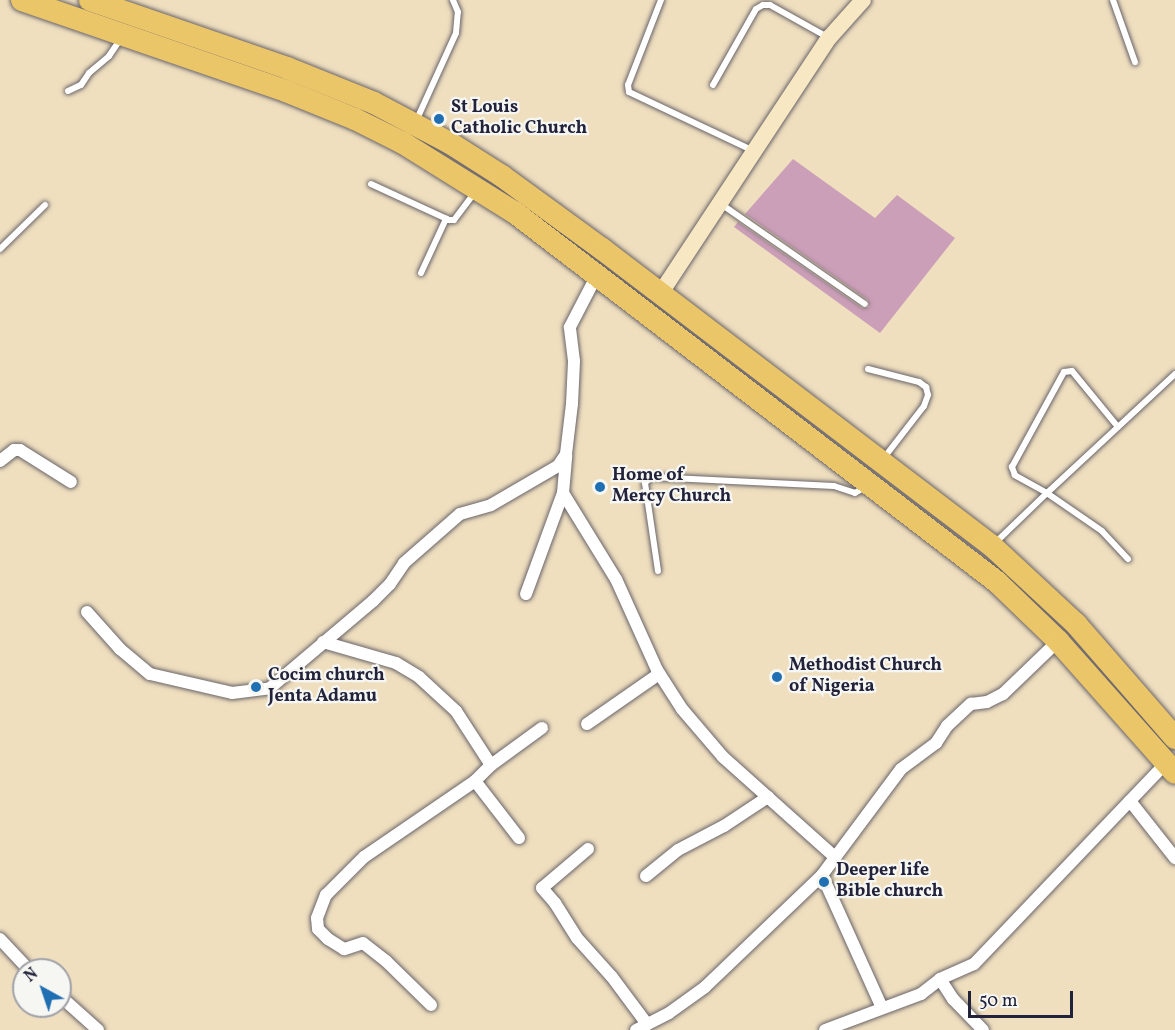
<!DOCTYPE html>
<style>
body{margin:0}
#map{position:relative;width:1175px;height:1030px;overflow:hidden;background:#efdfbf;font-family:Vollkorn,serif}
div>[style]{position:absolute}
.building>*{inset:0;background:#cc9fb8}
.roads{filter:drop-shadow(0 0 2px #6a6469) drop-shadow(0 0 2px #6a6469)}
.lane>*{height:6px;margin:-3px;padding:0 3px;transform-origin:3px;border-radius:3px;background:#fff}
.street>*{height:12px;margin:-6px;padding:0 6px;transform-origin:6px;border-radius:6px;background:#fff}
.secondary>*{height:16px;margin:-8px;padding:0 8px;transform-origin:8px;border-radius:8px;background:#f7e8c3}
.highway>*{height:22px;margin:-11px;padding:0 11px;transform-origin:11px;border-radius:11px;background:#ebc669}
.dots>*{width:16px;height:16px;translate:-50% -50%;box-sizing:border-box;border:3px solid #f6f6f2;border-radius:50%}
span{translate:-50% -50%;white-space:nowrap;text-align:center;line-height:1.15;-webkit-text-stroke:4.5px #f6f6f2;paint-order:stroke}
.poi-label{font-size:18px;color:#22223b;font-weight:700}
.left{translate:0 -50%;text-align:left}
.north{position:absolute;left:12px;top:958px;width:60px;height:60px;box-sizing:border-box;background:#f6f6f2;border:2px solid #a1a1a9;border-radius:50%;rotate:320deg;font-size:16px;font-weight:700;line-height:24px;text-align:center;color:#22223b}
.north::after{content:'';display:block;margin:auto;width:21px;height:27px;background:#1f6fb2;clip-path:polygon(50% 0,100% 100%,50% 72%,0 100%)}
.scale{position:absolute;left:968px;top:991px;width:105px;height:27px;box-sizing:border-box;border:3px solid #22223b;border-top:0;padding-left:8px;font-size:18px;line-height:21px;white-space:nowrap;color:#22223b;-webkit-text-stroke:4px #f6f6f2;paint-order:stroke}
</style>
<div id="map">
<div class="building">
<i style="clip-path:polygon(793px 159px,875px 218px,897px 195px,955px 238px,880px 333px,734px 227px,738px 222px,862px 308px,869px 307px,868px 300px,745px 214px)"></i>
</div>
<div class="roads">
<div class="lane">
<i style="left:661px;top:0;width:91px;rotate:111.2deg"></i>
<i style="left:628px;top:85px;width:7px;rotate:82deg"></i>
<i style="left:629px;top:92px;width:138px;rotate:25.3deg"></i>
<i style="left:1113px;top:0;width:66px;rotate:70.5deg"></i>
<i style="left:713px;top:85px;width:87px;rotate:-60.5deg"></i>
<i style="left:756px;top:9px;width:8px;rotate:-30deg"></i>
<i style="left:763px;top:5px;width:7px"></i>
<i style="left:770px;top:5px;width:68px;rotate:29.2deg"></i>
<i style="left:68px;top:91px;width:14px;rotate:-25deg"></i>
<i style="left:81px;top:85px;width:14px;rotate:-56deg"></i>
<i style="left:89px;top:73px;width:26px;rotate:-40deg"></i>
<i style="left:109px;top:56px;width:22px;rotate:-56deg"></i>
<i style="left:417px;top:119px;width:94px;rotate:-65.6deg"></i>
<i style="left:456px;top:33px;width:21px;rotate:-85deg"></i>
<i style="left:458px;top:12px;width:13px;rotate:-113deg"></i>
<i style="left:371px;top:184px;width:86px;rotate:24.8deg"></i>
<i style="left:449px;top:220px;width:5px"></i>
<i style="left:454px;top:220px;width:34px;rotate:-53deg"></i>
<i style="left:721px;top:204px;width:175px;rotate:34.8deg"></i>
<i style="left:0;top:249px;width:63px;rotate:-44.4deg"></i>
<i style="left:421px;top:273px;width:60px;rotate:-65.2deg"></i>
<i style="left:868px;top:369px;width:53px;rotate:14.3deg"></i>
<i style="left:919px;top:382px;width:9px;rotate:36deg"></i>
<i style="left:926px;top:387px;width:8px;rotate:76deg"></i>
<i style="left:928px;top:395px;width:12px;rotate:110deg"></i>
<i style="left:924px;top:406px;width:67px;rotate:127.7deg"></i>
<i style="left:994px;top:544px;width:74px;rotate:-43.9deg"></i>
<i style="left:1047px;top:493px;width:37px;rotate:-151deg"></i>
<i style="left:1015px;top:475px;width:9px;rotate:-111deg"></i>
<i style="left:1012px;top:467px;width:108px;rotate:-61.3deg"></i>
<i style="left:1064px;top:372px;width:8px;rotate:-7deg"></i>
<i style="left:1072px;top:371px;width:72px;rotate:50.6deg"></i>
<i style="left:1128px;top:559px;width:38px;rotate:-133deg"></i>
<i style="left:1102px;top:531px;width:67px;rotate:-145.4deg"></i>
<i style="left:1047px;top:493px;width:175px;rotate:-42.9deg"></i>
<i style="left:658px;top:571px;width:89px;rotate:-98.4deg"></i>
<i style="left:645px;top:483px;width:8px;rotate:-45deg"></i>
<i style="left:651px;top:477px;width:183px;rotate:2.8deg"></i>
<i style="left:834px;top:486px;width:22px;rotate:18deg"></i>
<i style="left:855px;top:493px;width:12px;rotate:-31deg"></i>
</div>
<div class="street">
<i style="left:0;top:461px;width:18px;rotate:-38deg"></i>
<i style="left:14px;top:450px;width:6px"></i>
<i style="left:20px;top:450px;width:60px;rotate:32.1deg"></i>
<i style="left:563px;top:493px;width:101px;rotate:58.4deg"></i>
<i style="left:616px;top:579px;width:100px;rotate:65.7deg"></i>
<i style="left:657px;top:670px;width:46px;rotate:57.3deg"></i>
<i style="left:682px;top:709px;width:63px;rotate:49.5deg"></i>
<i style="left:723px;top:757px;width:150px;rotate:41.8deg"></i>
<i style="left:526px;top:594px;width:108px;rotate:-69.9deg"></i>
<i style="left:563px;top:493px;width:38px;rotate:-85deg"></i>
<i style="left:87px;top:612px;width:50px;rotate:48.3deg"></i>
<i style="left:120px;top:649px;width:39px;rotate:40deg"></i>
<i style="left:150px;top:674px;width:84px;rotate:13deg"></i>
<i style="left:232px;top:693px;width:38px;rotate:-7deg"></i>
<i style="left:270px;top:688px;width:135px;rotate:-40.2deg"></i>
<i style="left:373px;top:601px;width:24px;rotate:-45deg"></i>
<i style="left:390px;top:584px;width:25px;rotate:-56deg"></i>
<i style="left:404px;top:563px;width:74px;rotate:-41.2deg"></i>
<i style="left:460px;top:514px;width:32px;rotate:-16deg"></i>
<i style="left:491px;top:505px;width:78px;rotate:-30.2deg"></i>
<i style="left:558px;top:466px;width:14px;rotate:-56deg"></i>
<i style="left:566px;top:454px;width:50px;rotate:-83.2deg"></i>
<i style="left:572px;top:404px;width:43px;rotate:-87.3deg"></i>
<i style="left:574px;top:361px;width:34px;rotate:-97deg"></i>
<i style="left:570px;top:327px;width:59px;rotate:-62.6deg"></i>
<i style="left:323px;top:642px;width:76px;rotate:16deg"></i>
<i style="left:396px;top:663px;width:27px;rotate:31deg"></i>
<i style="left:419px;top:677px;width:50px;rotate:42.6deg"></i>
<i style="left:456px;top:711px;width:64px;rotate:57.1deg"></i>
<i style="left:587px;top:724px;width:88px;rotate:-34.8deg"></i>
<i style="left:475px;top:781px;width:72px;rotate:52.3deg"></i>
<i style="left:1130px;top:801px;width:73px;rotate:51.7deg"></i>
<i style="left:588px;top:849px;width:60px;rotate:139.7deg"></i>
<i style="left:542px;top:888px;width:20px;rotate:49deg"></i>
<i style="left:555px;top:903px;width:41px;rotate:57.8deg"></i>
<i style="left:577px;top:938px;width:52px;rotate:48.1deg"></i>
<i style="left:612px;top:977px;width:59px;rotate:53.3deg"></i>
<i style="left:822px;top:875px;width:146px;rotate:65.7deg"></i>
<i style="left:646px;top:876px;width:41px;rotate:-39.1deg"></i>
<i style="left:678px;top:850px;width:52px;rotate:-27.6deg"></i>
<i style="left:724px;top:826px;width:53px;rotate:-33.4deg"></i>
<i style="left:0;top:939px;width:42px;rotate:46.9deg"></i>
<i style="left:940px;top:979px;width:24px;rotate:57deg"></i>
<i style="left:953px;top:999px;width:43px;rotate:45.9deg"></i>
<i style="left:60px;top:996px;width:51px;rotate:41.8deg"></i>
<i style="left:431px;top:1005px;width:63px;rotate:-135.6deg"></i>
<i style="left:386px;top:961px;width:29px;rotate:-142deg"></i>
<i style="left:363px;top:943px;width:20px;rotate:162deg"></i>
<i style="left:344px;top:949px;width:19px;rotate:-148deg"></i>
<i style="left:328px;top:939px;width:14px;rotate:-135deg"></i>
<i style="left:318px;top:929px;width:11px;rotate:-95deg"></i>
<i style="left:317px;top:918px;width:25px;rotate:-69deg"></i>
<i style="left:326px;top:895px;width:54px;rotate:-45deg"></i>
<i style="left:364px;top:857px;width:135px;rotate:-34.4deg"></i>
<i style="left:475px;top:781px;width:23px;rotate:-45deg"></i>
<i style="left:491px;top:765px;width:63px;rotate:-36deg"></i>
<i style="left:636px;top:1030px;width:37px;rotate:-27deg"></i>
<i style="left:669px;top:1013px;width:44px;rotate:-35.8deg"></i>
<i style="left:705px;top:987px;width:162px;rotate:-43.7deg"></i>
<i style="left:822px;top:875px;width:132px;rotate:-53.3deg"></i>
<i style="left:901px;top:769px;width:44px;rotate:-36.6deg"></i>
<i style="left:936px;top:743px;width:20px;rotate:-57deg"></i>
<i style="left:947px;top:726px;width:33px;rotate:-43deg"></i>
<i style="left:971px;top:704px;width:16px;rotate:-7deg"></i>
<i style="left:987px;top:702px;width:18px;rotate:-27deg"></i>
<i style="left:1003px;top:694px;width:76px;rotate:-43.9deg"></i>
<i style="left:825px;top:1030px;width:103px;rotate:-20.6deg"></i>
<i style="left:921px;top:994px;width:24px;rotate:-38deg"></i>
<i style="left:940px;top:979px;width:37px;rotate:-24deg"></i>
<i style="left:974px;top:964px;width:278px;rotate:-46.3deg"></i>
</div>
<div class="secondary">
<i style="left:660px;top:294px;width:307px;rotate:-56.6deg"></i>
<i style="left:829px;top:38px;width:51px;rotate:-48.2deg"></i>
</div>
<div class="highway">
<i style="left:22px;top:0;width:279px;rotate:19deg"></i>
<i style="left:286px;top:91px;width:74px;rotate:22.1deg"></i>
<i style="left:355px;top:119px;width:54px;rotate:26.6deg"></i>
<i style="left:403px;top:143px;width:131px;rotate:31.9deg"></i>
<i style="left:514px;top:212px;width:608px;rotate:37.45deg"></i>
<i style="left:997px;top:582px;width:85px;rotate:44deg"></i>
<i style="left:1058px;top:641px;width:176px;rotate:48.4deg"></i>
<i style="left:90px;top:0;width:208px;rotate:19deg"></i>
<i style="left:287px;top:68px;width:94px;rotate:21.9deg"></i>
<i style="left:374px;top:103px;width:86px;rotate:27.8deg"></i>
<i style="left:450px;top:143px;width:62px;rotate:32.4deg"></i>
<i style="left:502px;top:176px;width:124px;rotate:36.1deg"></i>
<i style="left:602px;top:249px;width:490px;rotate:37.3deg"></i>
<i style="left:992px;top:546px;width:115px;rotate:42.9deg"></i>
<i style="left:1076px;top:624px;width:151px;rotate:49deg"></i>
</div>
</div>
<div class="dots">
<i style="left:439px;top:119px;background:#1f6fb2"></i>
<i style="left:600px;top:487px;background:#1f6fb2"></i>
<i style="left:777px;top:677px;background:#1f6fb2"></i>
<i style="left:256px;top:687px;background:#1f6fb2"></i>
<i style="left:824px;top:882px;background:#1f6fb2"></i>
</div>
<div class="poi-label">
<span class="left" style="left:451px;top:119px">St Louis<br>Catholic Church</span>
<span class="left" style="left:612px;top:487px">Home of<br>Mercy Church</span>
<span class="left" style="left:789px;top:677px">Methodist Church<br>of Nigeria</span>
<span class="left" style="left:268px;top:687px">Cocim church<br>Jenta Adamu</span>
<span class="left" style="left:836px;top:882px">Deeper life<br>Bible church</span>
</div>
<div class="north">N</div>
<div class="scale">50 m</div>
</div>
